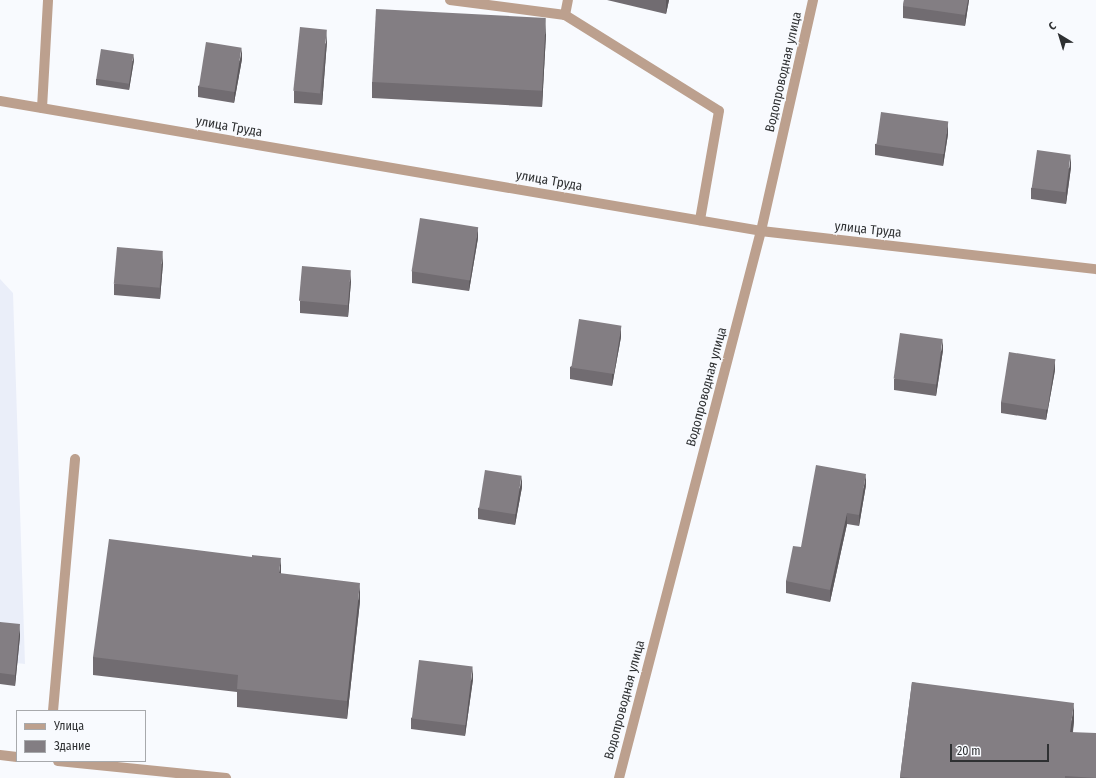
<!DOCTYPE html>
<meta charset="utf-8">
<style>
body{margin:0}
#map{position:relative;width:1096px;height:778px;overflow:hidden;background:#f8fafe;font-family:"Fira Sans Condensed",sans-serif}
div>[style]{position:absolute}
.built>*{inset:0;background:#eaeef9}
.minor>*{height:10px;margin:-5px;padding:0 5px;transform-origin:5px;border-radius:5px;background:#bca08e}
.wall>*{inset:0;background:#716c71}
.shaded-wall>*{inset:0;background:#5c585c}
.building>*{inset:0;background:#837e83;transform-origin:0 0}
span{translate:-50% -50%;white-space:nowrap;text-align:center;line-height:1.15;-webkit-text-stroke:3.5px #f8fafe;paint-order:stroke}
.street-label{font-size:13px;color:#2e3032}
.legend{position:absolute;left:16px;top:710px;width:130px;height:52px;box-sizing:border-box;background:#f8fafe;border:1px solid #a7a9ac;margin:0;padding:5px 7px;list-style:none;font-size:12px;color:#2e3032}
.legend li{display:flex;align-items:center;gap:8px;height:20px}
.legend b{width:20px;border:1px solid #a7a9ac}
.north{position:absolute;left:1040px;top:16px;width:40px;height:40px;-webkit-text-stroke:3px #f8fafe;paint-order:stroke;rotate:322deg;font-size:11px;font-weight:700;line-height:16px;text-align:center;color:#2e3032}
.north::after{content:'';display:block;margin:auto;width:14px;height:18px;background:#2e3032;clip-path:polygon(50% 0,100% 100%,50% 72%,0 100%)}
.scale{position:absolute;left:950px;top:744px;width:99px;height:18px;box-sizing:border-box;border:2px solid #2e3032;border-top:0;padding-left:5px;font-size:12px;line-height:14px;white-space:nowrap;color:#2e3032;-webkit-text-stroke:3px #f8fafe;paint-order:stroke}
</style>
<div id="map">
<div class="built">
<i style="clip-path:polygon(0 279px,13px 293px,25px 664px,0 661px)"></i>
</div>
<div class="minor">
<i style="left:450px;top:0;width:116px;rotate:7.4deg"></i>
<i style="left:565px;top:15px;width:181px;rotate:31.9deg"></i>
<i style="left:719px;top:111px;width:111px;rotate:99.9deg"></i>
<i style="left:565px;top:15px;width:15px;rotate:-79deg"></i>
<i style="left:0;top:101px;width:772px;rotate:9.69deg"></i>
<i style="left:761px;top:231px;width:337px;rotate:6.5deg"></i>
<i style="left:42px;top:108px;width:108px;rotate:-86.8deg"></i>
<i style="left:53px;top:711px;width:253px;rotate:-85deg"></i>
<i style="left:0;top:755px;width:17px;rotate:7deg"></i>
<i style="left:58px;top:761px;width:169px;rotate:5.8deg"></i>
<i style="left:619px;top:778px;width:565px;rotate:-75.45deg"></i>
<i style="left:761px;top:231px;width:237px;rotate:-77.3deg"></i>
</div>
<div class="wall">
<i style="clip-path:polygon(607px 0,669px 0,666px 14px)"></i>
<i style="clip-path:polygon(904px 0,969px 0,965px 26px,903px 18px,903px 6px)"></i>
<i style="clip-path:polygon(546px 34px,542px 107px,372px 98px,372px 82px)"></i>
<i style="clip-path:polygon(327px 41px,322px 105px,294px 103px,294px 91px)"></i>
<i style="clip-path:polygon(242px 59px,234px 103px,198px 97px,198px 86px)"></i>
<i style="clip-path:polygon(134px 60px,129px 90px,96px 85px,96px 79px)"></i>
<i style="clip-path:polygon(948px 134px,943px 166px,875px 155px,875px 144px)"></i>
<i style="clip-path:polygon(1071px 167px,1066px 204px,1031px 199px,1031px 188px)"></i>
<i style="clip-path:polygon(478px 238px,469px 291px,412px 283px,412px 271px)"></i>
<i style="clip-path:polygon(163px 263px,160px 299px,114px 295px,114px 284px)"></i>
<i style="clip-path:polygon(351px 281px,348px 317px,300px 313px,300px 301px)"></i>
<i style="clip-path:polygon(621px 337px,612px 386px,570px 379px,570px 367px)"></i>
<i style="clip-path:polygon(943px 350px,936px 396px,894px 390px,894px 379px)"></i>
<i style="clip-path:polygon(1055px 370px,1046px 420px,1001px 413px,1001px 402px)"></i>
<i style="clip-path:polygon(866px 485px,859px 526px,847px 524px,830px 602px,786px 593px,786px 581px)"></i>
<i style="clip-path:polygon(522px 487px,515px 525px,478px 519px,478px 508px)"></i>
<i style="clip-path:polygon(281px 574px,360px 601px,347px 719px,237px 707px,237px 692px,93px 675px,93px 657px)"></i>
<i style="clip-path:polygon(0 622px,20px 636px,15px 686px,0 684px)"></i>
<i style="clip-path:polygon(473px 679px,465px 736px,411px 729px,411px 718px)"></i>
<i style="clip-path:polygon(912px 682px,1074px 721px,1073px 732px,1096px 778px,900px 778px)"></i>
</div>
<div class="shaded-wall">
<i style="clip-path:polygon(666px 0,669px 0,666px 14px)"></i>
<i style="clip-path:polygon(968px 0,969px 0,965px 26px,965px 15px)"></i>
<i style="clip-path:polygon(546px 18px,546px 34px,542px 107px,542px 91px)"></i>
<i style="clip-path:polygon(327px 30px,327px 41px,322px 105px,322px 94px)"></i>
<i style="clip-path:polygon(242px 48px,242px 59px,234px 103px,234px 92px)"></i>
<i style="clip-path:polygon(134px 54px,134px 60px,129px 90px,129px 84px)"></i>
<i style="clip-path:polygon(948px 122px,948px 134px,943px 166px,943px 154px)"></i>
<i style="clip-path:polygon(1071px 155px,1071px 167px,1066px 204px,1066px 192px)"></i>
<i style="clip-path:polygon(478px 227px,478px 238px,469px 291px,469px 280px)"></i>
<i style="clip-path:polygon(163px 251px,163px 263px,160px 299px,160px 288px)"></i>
<i style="clip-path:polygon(351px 270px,351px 281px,348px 317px,348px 305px)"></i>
<i style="clip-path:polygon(621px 326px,621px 337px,612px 386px,612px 375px)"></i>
<i style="clip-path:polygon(943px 339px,943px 350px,936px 396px,936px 385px)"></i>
<i style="clip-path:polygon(1055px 359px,1055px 370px,1046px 420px,1046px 409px)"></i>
<i style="clip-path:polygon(866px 474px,866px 485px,859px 526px,859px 515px)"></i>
<i style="clip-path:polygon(522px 476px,522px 487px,515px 525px,515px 514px)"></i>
<i style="clip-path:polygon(847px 513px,847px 524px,830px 602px,830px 590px)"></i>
<i style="clip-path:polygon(281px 558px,281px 576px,279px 573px)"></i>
<i style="clip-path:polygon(360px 583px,360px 601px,347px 719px,347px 701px)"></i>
<i style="clip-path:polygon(20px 624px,20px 636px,15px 686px,15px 675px)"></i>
<i style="clip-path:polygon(473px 667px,473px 679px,465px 736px,465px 724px)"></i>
<i style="clip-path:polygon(1074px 703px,1074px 721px,1070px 750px,1070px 732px)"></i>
</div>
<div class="building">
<i style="clip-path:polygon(904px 0,968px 0,965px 15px,903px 6px)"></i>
<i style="left:376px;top:9px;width:170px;height:73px;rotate:3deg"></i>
<i style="left:300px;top:27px;width:27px;height:64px;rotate:6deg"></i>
<i style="left:206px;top:42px;width:36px;height:45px;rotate:9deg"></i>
<i style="left:101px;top:49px;width:33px;height:30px;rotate:9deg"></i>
<i style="left:881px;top:112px;width:68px;height:33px;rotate:8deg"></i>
<i style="left:1037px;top:150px;width:34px;height:38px;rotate:8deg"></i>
<i style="left:420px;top:218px;width:59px;height:54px;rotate:9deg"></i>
<i style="left:117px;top:247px;width:46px;height:37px;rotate:5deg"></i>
<i style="left:302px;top:266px;width:49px;height:35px;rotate:5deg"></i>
<i style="left:579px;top:319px;width:43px;height:49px;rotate:9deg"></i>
<i style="left:900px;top:333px;width:43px;height:46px;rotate:8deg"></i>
<i style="left:1009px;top:352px;width:47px;height:51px;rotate:9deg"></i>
<i style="clip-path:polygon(816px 465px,866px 474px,859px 515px,847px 513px,830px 590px,786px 581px,793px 546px,801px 547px)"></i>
<i style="left:485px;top:470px;width:37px;height:39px;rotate:9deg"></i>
<i style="clip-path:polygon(109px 539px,252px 557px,252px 555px,281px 558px,279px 573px,360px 583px,347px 701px,237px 689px,238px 675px,93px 657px)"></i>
<i style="clip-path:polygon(0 622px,20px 624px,15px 675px,0 673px)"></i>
<i style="left:419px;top:660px;width:54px;height:59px;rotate:7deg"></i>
<i style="clip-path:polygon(912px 682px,1074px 703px,1070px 732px,1096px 733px,1096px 778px,1065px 776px,1065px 778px,911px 778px,900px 777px)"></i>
</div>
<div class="street-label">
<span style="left:784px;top:72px;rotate:-77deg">Водопроводная улица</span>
<span style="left:229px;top:127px;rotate:10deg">улица Труда</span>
<span style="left:549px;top:181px;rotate:10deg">улица Труда</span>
<span style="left:868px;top:230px;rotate:6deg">улица Труда</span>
<span style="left:707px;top:387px;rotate:-75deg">Водопроводная улица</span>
<span style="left:625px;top:700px;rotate:-75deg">Водопроводная улица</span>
</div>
<ul class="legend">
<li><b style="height:5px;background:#bca08e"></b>Улица</li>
<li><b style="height:11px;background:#837e83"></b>Здание</li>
</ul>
<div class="north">С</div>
<div class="scale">20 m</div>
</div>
